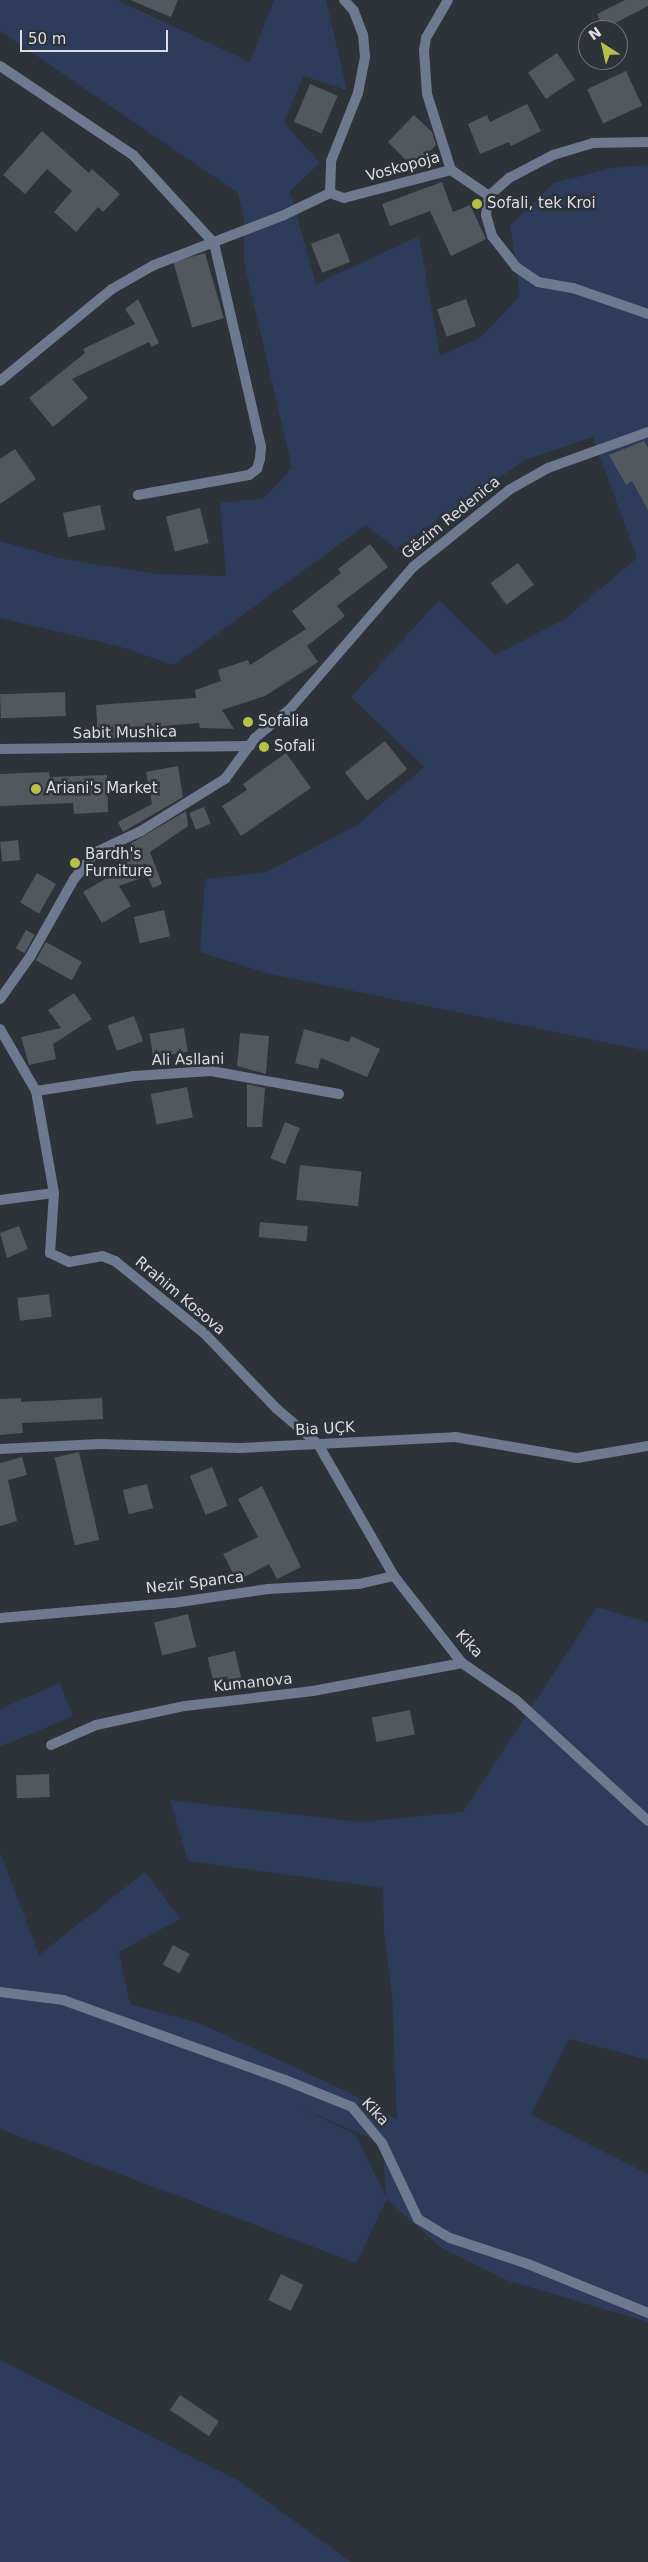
<!DOCTYPE html>
<meta charset="utf-8">
<style>
body{margin:0}
#map{position:relative;width:648px;height:2562px;overflow:hidden;background:#2e3239;font-family:"DejaVu Sans",sans-serif}
div>[style]{position:absolute}
.green>*{inset:0;background:#2d3c5a}
.building>*{inset:0;background:#53575e;transform-origin:0 0}
.street>*{height:10px;margin:-5px;padding:0 5px;transform-origin:5px;border-radius:5px;background:#6d798e}
.dots>*{width:14px;height:14px;translate:-50% -50%;box-sizing:border-box;border:2px solid #2e3239;border-radius:50%}
span{translate:-50% -50%;white-space:nowrap;text-align:center;line-height:1.15;-webkit-text-stroke:5px #2e3239;paint-order:stroke}
.street-label{font-size:15px;color:#dbdde2}
.poi-label{font-size:15px;color:#dbdde2}
.left{translate:0 -50%;text-align:left}
.north{position:absolute;left:578px;top:20px;width:50px;height:50px;box-sizing:border-box;background:#2e3239;border:1px solid #73767d;border-radius:50%;rotate:325deg;font-size:14px;font-weight:700;line-height:20px;text-align:center;color:#dbdde2}
.north::after{content:'';display:block;margin:auto;width:18px;height:22px;background:#b7c147;clip-path:polygon(50% 0,100% 100%,50% 72%,0 100%)}
.scale{position:absolute;left:20px;top:30px;width:148px;height:22px;box-sizing:border-box;border:2px solid #dbdde2;border-top:0;padding-left:6px;font-size:15px;line-height:18px;white-space:nowrap;color:#dbdde2;-webkit-text-stroke:4px #2e3239;paint-order:stroke}
</style>
<div id="map">
<div class="green">
<i style="clip-path:polygon(0 0,117px 0,250px 62px,274px 0,326px 0,347px 90px,303px 76px,284px 123px,320px 163px,290px 191px,316px 284px,419px 236px,440px 356px,481px 337px,520px 296px,510px 225px,554px 183px,611px 168px,648px 165px,648px 1051px,269px 974px,200px 952px,205px 879px,266px 872px,356px 826px,424px 767px,351px 697px,439px 600px,495px 655px,565px 619px,637px 558px,593px 437px,525px 460px,396px 549px,366px 525px,174px 665px,118px 646px,0 618px,0 541px,59px 558px,157px 574px,226px 576px,220px 503px,264px 498px,292px 468px,244px 262px,244px 218px,238px 193px,0 31px)"></i>
<i style="clip-path:polygon(evenodd,597px 1607px,648px 1622px,648px 2060px,569px 2039px,531px 2115px,648px 2174px,648px 2322px,506px 2280px,440px 2247px,387px 2199px,356px 2263px,0 2129px,0 1852px,39px 1955px,145px 1872px,180px 1919px,119px 1952px,130px 2004px,201px 2024px,350px 2093px,397px 2120px,392px 1995px,384px 1932px,383px 1888px,188px 1861px,170px 1800px,360px 1822px,463px 1812px,597px 1607px,298px 2107px,382px 2143px,386px 2197px,355px 2134px,298px 2107px)"></i>
<i style="clip-path:polygon(60px 1683px,73px 1716px,0 1747px,0 1709px)"></i>
<i style="clip-path:polygon(0 2360px,239px 2481px,351px 2562px,0 2562px)"></i>
</div>
<div class="building">
<i style="clip-path:polygon(130px 0,178px 0,171px 17px)"></i>
<i style="clip-path:polygon(625px 0,648px 0,648px 6px,604px 29px,597px 14px)"></i>
<i style="left:557px;top:53px;width:32px;height:35px;rotate:56deg"></i>
<i style="left:626px;top:71px;width:38px;height:43px;rotate:65deg"></i>
<i style="left:310px;top:84px;width:30px;height:41px;rotate:23deg"></i>
<i style="clip-path:polygon(527px 104px,541px 131px,511px 146px,509px 142px,480px 154px,468px 124px,487px 115px,490px 122px)"></i>
<i style="clip-path:polygon(414px 115px,432px 132px,436px 145px,414px 168px,388px 142px)"></i>
<i style="clip-path:polygon(42px 131px,89px 173px,92px 169px,120px 194px,103px 212px,98px 207px,76px 232px,54px 212px,72px 191px,47px 169px,25px 194px,3px 175px)"></i>
<i style="clip-path:polygon(442px 182px,453px 212px,470px 205px,486px 239px,451px 256px,430px 211px,390px 226px,382px 204px)"></i>
<i style="left:339px;top:233px;width:31px;height:30px;rotate:69deg"></i>
<i style="left:205px;top:253px;width:68px;height:33px;rotate:74deg"></i>
<i style="clip-path:polygon(138px 299px,159px 343px,152px 347px,149px 342px,72px 379px,88px 398px,53px 427px,29px 398px,85px 353px,83px 349px,135px 324px,125px 309px)"></i>
<i style="left:466px;top:299px;width:29px;height:31px;rotate:70deg"></i>
<i style="clip-path:polygon(644px 441px,648px 448px,648px 510px,632px 481px,626px 485px,609px 455px)"></i>
<i style="clip-path:polygon(15px 449px,36px 479px,0 504px,0 459px)"></i>
<i style="left:100px;top:505px;width:25px;height:38px;rotate:78deg"></i>
<i style="left:200px;top:508px;width:36px;height:35px;rotate:76deg"></i>
<i style="clip-path:polygon(370px 544px,388px 567px,337px 606px,345px 616px,307px 646px,318px 662px,265px 696px,222px 710px,234px 729px,200px 728px,199px 723px,140px 728px,141px 736px,98px 739px,96px 705px,196px 698px,195px 690px,221px 681px,218px 670px,248px 660px,250px 665px,306px 629px,292px 611px,341px 573px,338px 569px)"></i>
<i style="left:518px;top:563px;width:27px;height:34px;rotate:54deg"></i>
<i style="left:65px;top:692px;width:24px;height:65px;rotate:88deg"></i>
<i style="left:385px;top:741px;width:36px;height:51px;rotate:52deg"></i>
<i style="clip-path:polygon(286px 753px,311px 788px,241px 836px,222px 806px,247px 790px,243px 784px)"></i>
<i style="clip-path:polygon(178px 766px,183px 797px,123px 832px,118px 822px,152px 804px,146px 772px)"></i>
<i style="clip-path:polygon(49px 772px,50px 777px,107px 775px,108px 812px,74px 814px,73px 803px,0 806px,0 774px)"></i>
<i style="left:204px;top:807px;width:18px;height:16px;rotate:68deg"></i>
<i style="clip-path:polygon(186px 811px,188px 826px,150px 852px,162px 884px,153px 888px,147px 876px,119px 886px,131px 906px,102px 923px,83px 892px,122px 869px,118px 858px,134px 853px,130px 844px)"></i>
<i style="left:18px;top:840px;width:20px;height:18px;rotate:84deg"></i>
<i style="left:37px;top:873px;width:22px;height:34px;rotate:30deg"></i>
<i style="left:164px;top:910px;width:27px;height:31px;rotate:77deg"></i>
<i style="left:26px;top:930px;width:10px;height:21px;rotate:29deg"></i>
<i style="left:46px;top:942px;width:41px;height:21px;rotate:29deg"></i>
<i style="clip-path:polygon(74px 993px,92px 1019px,53px 1044px,56px 1059px,29px 1065px,21px 1037px,61px 1028px,48px 1010px)"></i>
<i style="left:134px;top:1016px;width:27px;height:28px;rotate:70deg"></i>
<i style="left:184px;top:1028px;width:24px;height:35px;rotate:81deg"></i>
<i style="clip-path:polygon(304px 1029px,349px 1042px,351px 1036px,380px 1049px,367px 1077px,321px 1058px,318px 1069px,295px 1063px)"></i>
<i style="clip-path:polygon(240px 1033px,269px 1036px,266px 1074px,237px 1066px)"></i>
<i style="clip-path:polygon(247px 1084px,265px 1088px,262px 1127px,247px 1127px)"></i>
<i style="left:187px;top:1087px;width:31px;height:37px;rotate:79deg"></i>
<i style="left:285px;top:1122px;width:16px;height:39px;rotate:22deg"></i>
<i style="left:300px;top:1165px;width:62px;height:35px;rotate:6deg"></i>
<i style="left:260px;top:1222px;width:48px;height:15px;rotate:5deg"></i>
<i style="clip-path:polygon(19px 1226px,28px 1249px,7px 1258px,0 1233px)"></i>
<i style="left:49px;top:1294px;width:23px;height:32px;rotate:83deg"></i>
<i style="clip-path:polygon(21px 1398px,21px 1402px,102px 1398px,103px 1419px,22px 1423px,23px 1433px,0 1435px,0 1399px)"></i>
<i style="left:79px;top:1452px;width:90px;height:25px;rotate:77deg"></i>
<i style="clip-path:polygon(22px 1457px,27px 1475px,8px 1480px,17px 1521px,0 1526px,0 1463px)"></i>
<i style="left:212px;top:1467px;width:42px;height:24px;rotate:68deg"></i>
<i style="left:147px;top:1484px;width:25px;height:25px;rotate:76deg"></i>
<i style="clip-path:polygon(262px 1486px,301px 1567px,277px 1579px,269px 1564px,237px 1581px,223px 1554px,258px 1537px,238px 1499px)"></i>
<i style="left:188px;top:1614px;width:34px;height:35px;rotate:76deg"></i>
<i style="left:235px;top:1651px;width:27px;height:28px;rotate:77deg"></i>
<i style="left:410px;top:1710px;width:25px;height:39px;rotate:79deg"></i>
<i style="left:49px;top:1774px;width:23px;height:33px;rotate:88deg"></i>
<i style="left:173px;top:1945px;width:19px;height:22px;rotate:28deg"></i>
<i style="left:281px;top:2274px;width:25px;height:29px;rotate:26deg"></i>
<i style="left:180px;top:2395px;width:47px;height:18px;rotate:34deg"></i>
</div>
<div class="street">
<i style="left:448px;top:0;width:44px;rotate:120.1deg"></i>
<i style="left:426px;top:38px;width:12px;rotate:99deg"></i>
<i style="left:424px;top:50px;width:44px;rotate:86.1deg"></i>
<i style="left:427px;top:94px;width:80px;rotate:72.5deg"></i>
<i style="left:0;top:66px;width:160px;rotate:33.8deg"></i>
<i style="left:133px;top:155px;width:120px;rotate:47.4deg"></i>
<i style="left:214px;top:243px;width:209px;rotate:77deg"></i>
<i style="left:261px;top:447px;width:12px;rotate:95deg"></i>
<i style="left:260px;top:459px;width:10px;rotate:107deg"></i>
<i style="left:257px;top:469px;width:10px;rotate:143deg"></i>
<i style="left:249px;top:475px;width:113px;rotate:169.8deg"></i>
<i style="left:330px;top:193px;width:32px;rotate:-88deg"></i>
<i style="left:331px;top:161px;width:73px;rotate:-68.3deg"></i>
<i style="left:358px;top:93px;width:37px;rotate:-79deg"></i>
<i style="left:365px;top:57px;width:22px;rotate:-95deg"></i>
<i style="left:363px;top:35px;width:26px;rotate:-111deg"></i>
<i style="left:354px;top:11px;width:15px;rotate:-132deg"></i>
<i style="left:489px;top:196px;width:19px;rotate:99deg"></i>
<i style="left:486px;top:215px;width:22px;rotate:74deg"></i>
<i style="left:492px;top:236px;width:39px;rotate:52deg"></i>
<i style="left:516px;top:267px;width:27px;rotate:34deg"></i>
<i style="left:538px;top:282px;width:36px;rotate:10deg"></i>
<i style="left:573px;top:288px;width:79px;rotate:19.1deg"></i>
<i style="left:489px;top:196px;width:27px;rotate:-42deg"></i>
<i style="left:509px;top:178px;width:50px;rotate:-27.6deg"></i>
<i style="left:553px;top:155px;width:42px;rotate:-16.7deg"></i>
<i style="left:593px;top:143px;width:55px;rotate:-1deg"></i>
<i style="left:0;top:381px;width:145px;rotate:-39.4deg"></i>
<i style="left:112px;top:289px;width:48px;rotate:-29.7deg"></i>
<i style="left:154px;top:265px;width:139px;rotate:-21deg"></i>
<i style="left:284px;top:215px;width:51px;rotate:-25.6deg"></i>
<i style="left:330px;top:193px;width:15px;rotate:20deg"></i>
<i style="left:344px;top:198px;width:111px;rotate:-14.7deg"></i>
<i style="left:451px;top:170px;width:46px;rotate:34.4deg"></i>
<i style="left:0;top:749px;width:250px;rotate:-0.7deg"></i>
<i style="left:0;top:999px;width:52px;rotate:-54.5deg"></i>
<i style="left:30px;top:957px;width:90px;rotate:-60.6deg"></i>
<i style="left:74px;top:879px;width:35px;rotate:-51deg"></i>
<i style="left:96px;top:852px;width:50px;rotate:-25deg"></i>
<i style="left:141px;top:831px;width:99px;rotate:-31.8deg"></i>
<i style="left:225px;top:779px;width:51px;rotate:-53.8deg"></i>
<i style="left:255px;top:738px;width:45px;rotate:-39.6deg"></i>
<i style="left:290px;top:709px;width:188px;rotate:-49.1deg"></i>
<i style="left:413px;top:567px;width:123px;rotate:-38.7deg"></i>
<i style="left:509px;top:490px;width:45px;rotate:-29.4deg"></i>
<i style="left:548px;top:468px;width:106px;rotate:-19.8deg"></i>
<i style="left:0;top:1029px;width:72px;rotate:59.9deg"></i>
<i style="left:36px;top:1091px;width:104px;rotate:80deg"></i>
<i style="left:54px;top:1193px;width:60px;rotate:93.8deg"></i>
<i style="left:50px;top:1253px;width:21px;rotate:25deg"></i>
<i style="left:69px;top:1262px;width:34px;rotate:-10deg"></i>
<i style="left:102px;top:1256px;width:14px;rotate:21deg"></i>
<i style="left:115px;top:1261px;width:114px;rotate:39deg"></i>
<i style="left:204px;top:1333px;width:105px;rotate:46.2deg"></i>
<i style="left:277px;top:1409px;width:54px;rotate:40.5deg"></i>
<i style="left:318px;top:1444px;width:152px;rotate:60.1deg"></i>
<i style="left:394px;top:1576px;width:110px;rotate:52deg"></i>
<i style="left:462px;top:1663px;width:65px;rotate:34.4deg"></i>
<i style="left:516px;top:1700px;width:179px;rotate:42.5deg"></i>
<i style="left:36px;top:1091px;width:99px;rotate:-8.7deg"></i>
<i style="left:134px;top:1076px;width:77px;rotate:-3.7deg"></i>
<i style="left:211px;top:1071px;width:130px;rotate:10.2deg"></i>
<i style="left:0;top:1200px;width:54px;rotate:-7.4deg"></i>
<i style="left:0;top:1449px;width:100px;rotate:-2.9deg"></i>
<i style="left:100px;top:1444px;width:140px;rotate:1.6deg"></i>
<i style="left:240px;top:1448px;width:215px;rotate:-2.9deg"></i>
<i style="left:455px;top:1437px;width:124px;rotate:9.8deg"></i>
<i style="left:577px;top:1458px;width:72px;rotate:-9.6deg"></i>
<i style="left:0;top:1618px;width:174px;rotate:-5deg"></i>
<i style="left:173px;top:1603px;width:96px;rotate:-8.4deg"></i>
<i style="left:268px;top:1589px;width:91px;rotate:-3.1deg"></i>
<i style="left:359px;top:1584px;width:36px;rotate:-13deg"></i>
<i style="left:51px;top:1745px;width:49px;rotate:-24deg"></i>
<i style="left:96px;top:1725px;width:91px;rotate:-12.1deg"></i>
<i style="left:185px;top:1706px;width:129px;rotate:-6.7deg"></i>
<i style="left:313px;top:1691px;width:152px;rotate:-10.6deg"></i>
<i style="left:0;top:1992px;width:64px;rotate:7.2deg"></i>
<i style="left:63px;top:2000px;width:236px;rotate:19.8deg"></i>
<i style="left:285px;top:2080px;width:72px;rotate:21.9deg"></i>
<i style="left:352px;top:2107px;width:47px;rotate:50.2deg"></i>
<i style="left:382px;top:2143px;width:84px;rotate:64.7deg"></i>
<i style="left:418px;top:2219px;width:37px;rotate:31deg"></i>
<i style="left:450px;top:2238px;width:82px;rotate:18.4deg"></i>
<i style="left:528px;top:2264px;width:130px;rotate:22.2deg"></i>
</div>
<div class="dots">
<i style="left:477px;top:204px;background:#b7c147"></i>
<i style="left:248px;top:722px;background:#b7c147"></i>
<i style="left:264px;top:747px;background:#b7c147"></i>
<i style="left:36px;top:789px;background:#b7c147"></i>
<i style="left:75px;top:863px;background:#b7c147"></i>
</div>
<div class="street-label">
<span style="left:403px;top:167px;rotate:-15deg">Voskopoja</span>
<span style="left:451px;top:518px;rotate:-39deg">Gëzim Redenica</span>
<span style="left:125px;top:733px;rotate:-1deg">Sabit Mushica</span>
<span style="left:188px;top:1060px;rotate:-1deg">Ali Asllani</span>
<span style="left:180px;top:1296px;rotate:40deg">Rrahim Kosova</span>
<span style="left:325px;top:1429px;rotate:-3deg">Bia UÇK</span>
<span style="left:195px;top:1583px;rotate:-7deg">Nezir Spanca</span>
<span style="left:469px;top:1644px;rotate:47deg">Kika</span>
<span style="left:253px;top:1683px;rotate:-6deg">Kumanova</span>
<span style="left:375px;top:2112px;rotate:47deg">Kika</span>
</div>
<div class="poi-label">
<span class="left" style="left:487px;top:204px">Sofali, tek Kroi</span>
<span class="left" style="left:258px;top:722px">Sofalia</span>
<span class="left" style="left:274px;top:747px">Sofali</span>
<span class="left" style="left:46px;top:789px">Ariani's Market</span>
<span class="left" style="left:85px;top:863px">Bardh's<br>Furniture</span>
</div>
<div class="north">N</div>
<div class="scale">50 m</div>
</div>
